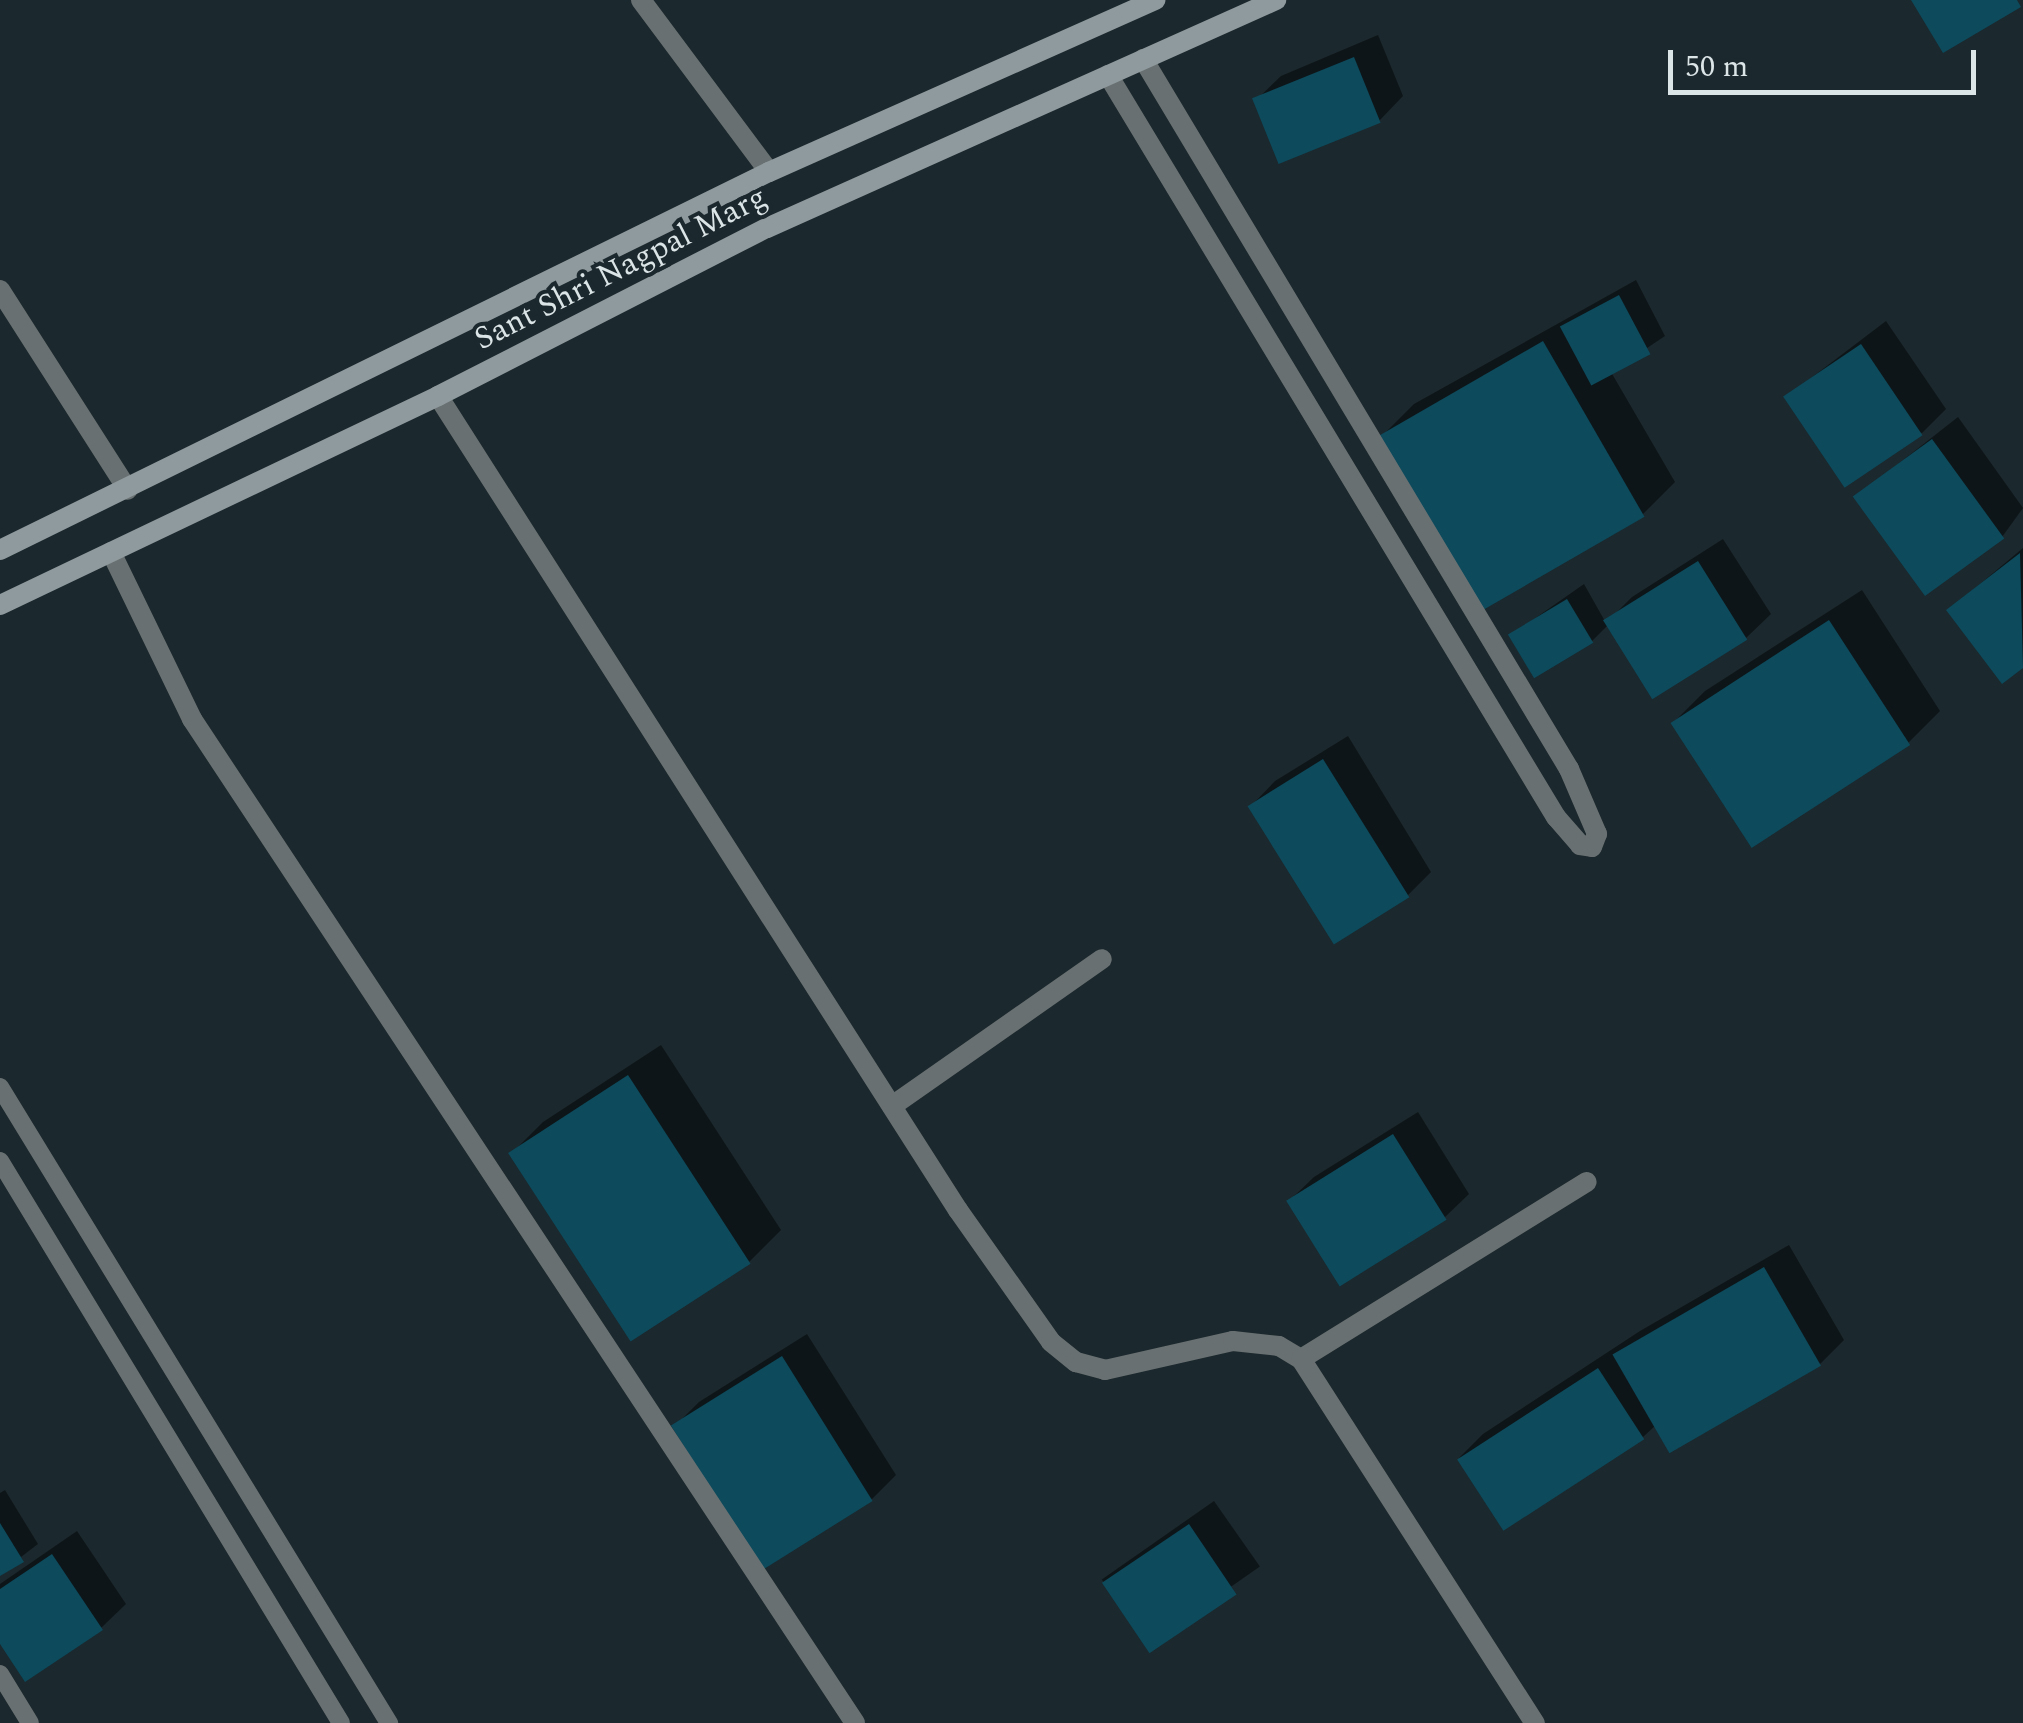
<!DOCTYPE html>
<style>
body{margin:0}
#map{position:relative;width:2023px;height:1723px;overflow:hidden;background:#1b282d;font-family:Spectral,serif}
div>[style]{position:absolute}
.shadow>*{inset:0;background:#0007;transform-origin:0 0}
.building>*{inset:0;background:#0c4a5c;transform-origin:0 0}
.service>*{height:18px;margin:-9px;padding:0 9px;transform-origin:9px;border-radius:9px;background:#697072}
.minor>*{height:20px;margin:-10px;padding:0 10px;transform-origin:10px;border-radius:10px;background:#697072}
.secondary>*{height:20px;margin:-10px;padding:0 10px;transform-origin:10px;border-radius:10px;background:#8f9a9e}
span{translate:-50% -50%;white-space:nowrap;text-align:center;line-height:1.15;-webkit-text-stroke:8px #1b282d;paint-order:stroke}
.street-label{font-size:32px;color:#dbe4e7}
.scale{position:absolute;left:1668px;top:50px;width:308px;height:45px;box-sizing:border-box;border:5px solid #dbe4e7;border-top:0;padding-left:12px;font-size:30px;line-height:35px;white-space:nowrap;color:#dbe4e7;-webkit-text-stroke:8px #1b282d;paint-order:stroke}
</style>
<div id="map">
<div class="shadow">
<i style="clip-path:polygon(1378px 35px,1403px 96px,1379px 121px,1281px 161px,1256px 100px,1281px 76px)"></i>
<i style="clip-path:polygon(1636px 280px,1665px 336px,1611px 372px,1675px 482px,1643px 514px,1382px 436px,1414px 404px)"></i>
<i style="clip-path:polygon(1886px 321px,1946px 409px,1922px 433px,1786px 397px)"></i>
<i style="clip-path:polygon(1958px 417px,2023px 508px,2002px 537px,1856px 497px)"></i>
<i style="clip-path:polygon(1723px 539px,1771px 614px,1746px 638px,1609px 624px,1592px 641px,1511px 635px,1584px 584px,1606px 623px,1632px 597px)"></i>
<i style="clip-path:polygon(2023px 548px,2023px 665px,2003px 681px,1949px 610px)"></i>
<i style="clip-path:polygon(1862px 590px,1940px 711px,1908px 743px,1673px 723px,1705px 691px)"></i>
<i style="clip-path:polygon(1348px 736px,1431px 872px,1407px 896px,1251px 806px,1275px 781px)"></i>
<i style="clip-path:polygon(661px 1045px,781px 1230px,749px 1262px,511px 1154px,543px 1122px)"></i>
<i style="clip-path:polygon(1418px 1112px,1469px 1194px,1444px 1218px,1289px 1201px,1314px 1177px)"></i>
<i style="clip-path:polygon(1789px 1245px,1844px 1340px,1820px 1364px,1656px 1425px,1642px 1438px,1459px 1458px,1483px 1434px,1640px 1331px)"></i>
<i style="clip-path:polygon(807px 1334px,896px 1475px,872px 1499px,675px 1426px,699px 1402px)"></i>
<i style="clip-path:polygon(5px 1490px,38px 1544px,0 1573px,0 1493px)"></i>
<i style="left:1214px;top:1501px;width:80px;height:137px;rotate:55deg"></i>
<i style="clip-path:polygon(77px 1531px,126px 1604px,101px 1628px,0 1639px,0 1584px)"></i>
</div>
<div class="building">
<i style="clip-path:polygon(1911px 0,2017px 0,2021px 7px,1943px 53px)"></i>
<i style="left:1354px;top:57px;width:71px;height:110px;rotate:68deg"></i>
<i style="left:1619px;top:295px;width:67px;height:67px;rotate:62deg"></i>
<i style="left:1543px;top:341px;width:203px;height:190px;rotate:60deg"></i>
<i style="left:1861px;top:344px;width:110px;height:94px;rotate:56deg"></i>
<i style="left:1932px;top:439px;width:123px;height:98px;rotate:54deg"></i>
<i style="clip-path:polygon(2020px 553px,2023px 668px,2002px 684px,1946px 610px)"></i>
<i style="left:1698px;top:561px;width:93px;height:112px;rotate:58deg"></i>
<i style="left:1567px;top:599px;width:51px;height:69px;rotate:59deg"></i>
<i style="left:1829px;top:620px;width:149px;height:189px;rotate:57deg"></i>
<i style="left:1323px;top:759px;width:163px;height:89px;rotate:58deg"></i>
<i style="left:628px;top:1075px;width:225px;height:143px;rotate:57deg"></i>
<i style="left:1393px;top:1134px;width:101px;height:126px;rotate:58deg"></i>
<i style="left:1764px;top:1267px;width:114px;height:175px;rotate:60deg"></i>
<i style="left:782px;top:1356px;width:171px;height:131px;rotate:58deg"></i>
<i style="left:1598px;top:1368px;width:85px;height:168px;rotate:57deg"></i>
<i style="clip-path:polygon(0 1523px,24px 1562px,0 1576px)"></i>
<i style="left:1189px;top:1524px;width:85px;height:105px;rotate:56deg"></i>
<i style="clip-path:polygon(52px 1554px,103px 1630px,25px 1682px,0 1644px,0 1589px)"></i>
</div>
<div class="service">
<i style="left:0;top:1087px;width:746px;rotate:58.55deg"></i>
<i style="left:0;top:1161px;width:657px;rotate:58.75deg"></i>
<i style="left:0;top:1674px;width:57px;rotate:58.5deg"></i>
</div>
<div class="minor">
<i style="left:641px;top:0;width:214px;rotate:53.3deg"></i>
<i style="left:1108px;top:75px;width:867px;rotate:58.88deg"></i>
<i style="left:1556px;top:817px;width:37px;rotate:49deg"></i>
<i style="left:1580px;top:845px;width:12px;rotate:9deg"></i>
<i style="left:1592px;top:847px;width:14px;rotate:-69deg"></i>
<i style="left:1597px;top:834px;width:71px;rotate:-113.3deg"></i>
<i style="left:1569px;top:769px;width:828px;rotate:-120.96deg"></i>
<i style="left:0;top:290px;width:237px;rotate:57.4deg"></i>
<i style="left:438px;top:396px;width:966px;rotate:57.43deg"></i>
<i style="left:958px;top:1210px;width:161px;rotate:54.8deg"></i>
<i style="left:1051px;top:1342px;width:32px;rotate:39deg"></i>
<i style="left:1076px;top:1362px;width:30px;rotate:15deg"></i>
<i style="left:1105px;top:1370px;width:131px;rotate:-12.8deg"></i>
<i style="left:1233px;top:1341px;width:46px;rotate:6.2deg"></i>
<i style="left:1279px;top:1346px;width:26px;rotate:31deg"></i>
<i style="left:1301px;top:1359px;width:433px;rotate:57.3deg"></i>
<i style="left:111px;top:552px;width:186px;rotate:64.1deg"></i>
<i style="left:192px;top:719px;width:1203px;rotate:56.56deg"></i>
<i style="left:892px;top:1106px;width:256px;rotate:-35deg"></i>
<i style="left:1301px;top:1359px;width:336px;rotate:-31.8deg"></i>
</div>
<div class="secondary">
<i style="left:0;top:550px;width:857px;rotate:-26.18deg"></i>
<i style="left:769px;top:172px;width:423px;rotate:-24deg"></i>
<i style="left:0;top:605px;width:485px;rotate:-25.5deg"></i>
<i style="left:438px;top:396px;width:369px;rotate:-27.1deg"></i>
<i style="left:767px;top:228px;width:558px;rotate:-24.13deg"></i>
</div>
<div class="street-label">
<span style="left:621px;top:269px;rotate:-27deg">Sant Shri Nagpal Marg</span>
</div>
<div class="scale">50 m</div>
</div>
